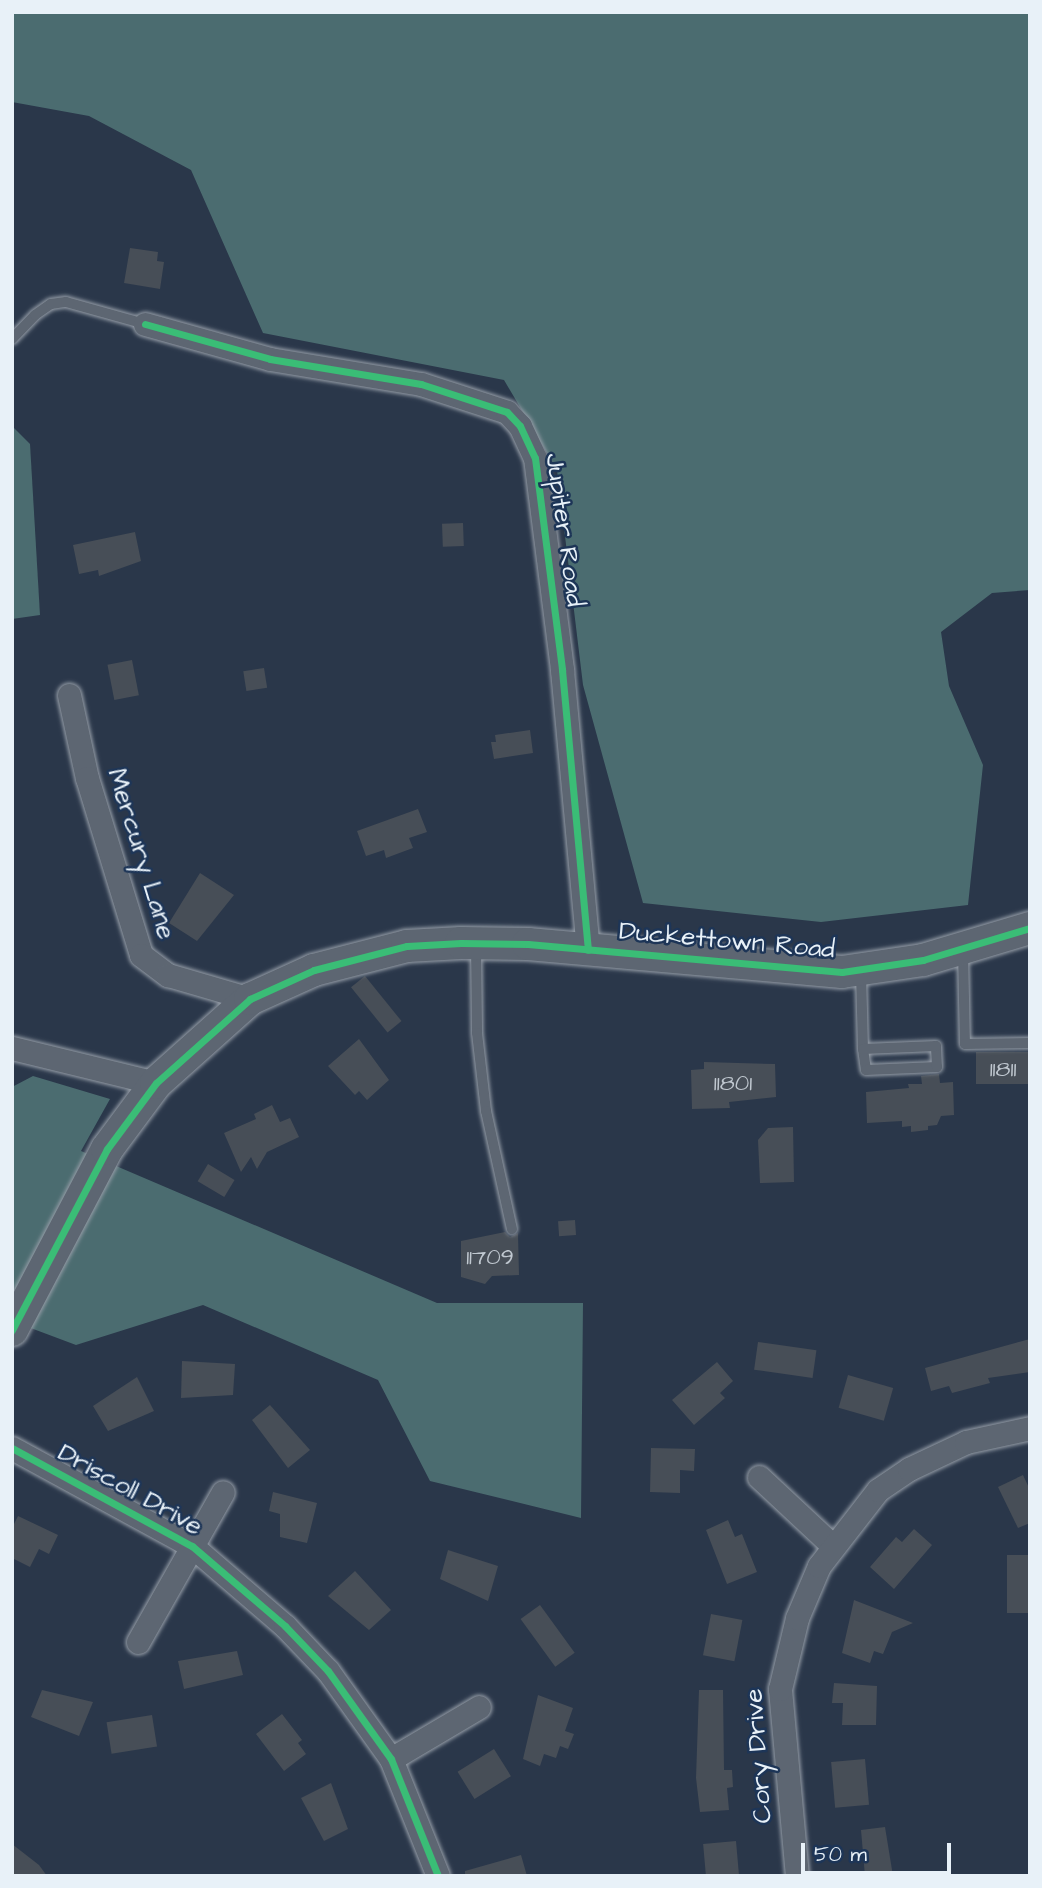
<!DOCTYPE html>
<style>
body{margin:0}
#map{position:relative;width:1042px;height:1888px;overflow:hidden;background:#2a374a;font-family:"Architects Daughter",sans-serif}
div>[style]{position:absolute}
.green>*{inset:0;background:#4b6c70}
.building>*{inset:0;background:#474e57;transform-origin:0 0}
.roads{filter:drop-shadow(0 0 2px #959da7) drop-shadow(0 0 2px #959da7)}
.lane>*{height:10px;margin:-5px;padding:0 5px;transform-origin:5px;border-radius:5px;background:#5d6672}
.street>*{height:23px;margin:-11.5px;padding:0 11.5px;transform-origin:11.5px;border-radius:11.5px;background:#5d6672}
.secondary>*{height:32px;margin:-16px;padding:0 16px;transform-origin:16px;border-radius:16px;background:#5d6672}
.cycleway>*{height:7px;margin:-3.5px;padding:0 3.5px;transform-origin:3.5px;border-radius:3.5px;background:#3abd76}
span{translate:-50% -50%;white-space:nowrap;text-align:center;line-height:1.15;-webkit-text-stroke:5px #1d3557;paint-order:stroke}
.number-label{font-size:23px;color:#c0c8d0}
.number-label span{-webkit-text-stroke-width:0}
.street-label{font-size:26px;color:#e8f1f8}
.frame{position:absolute;inset:0;border:14px solid #e8f1f8;pointer-events:none}
.scale{position:absolute;left:801px;top:1843px;width:150px;height:32px;box-sizing:border-box;border:4px solid #e8f1f8;border-top:0;padding-left:9px;font-size:21px;line-height:24px;white-space:nowrap;color:#e8f1f8;-webkit-text-stroke:5px #1d3557;paint-order:stroke}
</style>
<div id="map">
<div class="green">
<i style="clip-path:polygon(12px 12px,1030px 12px,1030px 590px,992px 593px,941px 632px,949px 686px,983px 765px,968px 905px,821px 922px,643px 903px,583px 685px,557px 470px,504px 380px,263px 333px,191px 170px,89px 116px,12px 102px)"></i>
<i style="clip-path:polygon(12px 426px,30px 444px,40px 615px,12px 619px)"></i>
<i style="clip-path:polygon(33px 1076px,110px 1099px,81px 1151px,437px 1303px,583px 1303px,581px 1518px,430px 1481px,378px 1380px,203px 1305px,76px 1345px,12px 1321px,12px 1087px)"></i>
</div>
<div class="building">
<i style="clip-path:polygon(130px 248px,158px 252px,157px 261px,164px 262px,160px 289px,124px 283px)"></i>
<i style="left:463px;top:523px;width:23px;height:21px;rotate:88deg"></i>
<i style="clip-path:polygon(135px 532px,141px 561px,99px 576px,98px 570px,79px 574px,73px 545px)"></i>
<i style="left:132px;top:660px;width:36px;height:25px;rotate:79deg"></i>
<i style="left:264px;top:668px;width:20px;height:21px;rotate:81deg"></i>
<i style="clip-path:polygon(530px 730px,533px 753px,494px 759px,491px 742px,496px 742px,495px 735px)"></i>
<i style="clip-path:polygon(418px 809px,427px 832px,409px 838px,413px 848px,386px 858px,384px 850px,366px 856px,357px 831px)"></i>
<i style="clip-path:polygon(200px 873px,234px 895px,197px 941px,169px 923px)"></i>
<i style="left:365px;top:976px;width:58px;height:18px;rotate:51deg"></i>
<i style="clip-path:polygon(359px 1039px,389px 1080px,367px 1100px,359px 1091px,355px 1095px,328px 1066px)"></i>
<i style="left:1030px;top:1052px;width:32px;height:54px;rotate:90deg"></i>
<i style="clip-path:polygon(704px 1062px,775px 1064px,776px 1097px,729px 1102px,730px 1108px,692px 1109px,691px 1070px,704px 1069px)"></i>
<i style="clip-path:polygon(939px 1074px,940px 1083px,953px 1082px,954px 1115px,941px 1116px,937px 1125px,928px 1126px,928px 1130px,911px 1132px,911px 1126px,902px 1127px,902px 1121px,867px 1123px,866px 1092px,909px 1088px,908px 1084px,922px 1084px,921px 1076px)"></i>
<i style="clip-path:polygon(272px 1105px,280px 1122px,290px 1118px,299px 1137px,267px 1152px,257px 1169px,251px 1157px,241px 1172px,224px 1133px,256px 1119px,254px 1114px)"></i>
<i style="clip-path:polygon(793px 1127px,794px 1182px,760px 1183px,758px 1140px,768px 1128px)"></i>
<i style="left:208px;top:1164px;width:31px;height:20px;rotate:31deg"></i>
<i style="left:575px;top:1220px;width:15px;height:17px;rotate:86deg"></i>
<i style="clip-path:polygon(505px 1232px,510px 1237px,518px 1233px,519px 1275px,492px 1276px,485px 1284px,461px 1277px,461px 1241px)"></i>
<i style="clip-path:polygon(1030px 1339px,1030px 1372px,988px 1378px,990px 1383px,952px 1393px,949px 1386px,931px 1391px,925px 1368px)"></i>
<i style="left:758px;top:1342px;width:59px;height:28px;rotate:8deg"></i>
<i style="clip-path:polygon(182px 1361px,235px 1364px,233px 1395px,181px 1398px)"></i>
<i style="clip-path:polygon(717px 1362px,733px 1381px,720px 1393px,725px 1398px,694px 1425px,672px 1400px)"></i>
<i style="left:848px;top:1375px;width:47px;height:34px;rotate:16deg"></i>
<i style="clip-path:polygon(137px 1377px,154px 1411px,108px 1431px,93px 1406px)"></i>
<i style="clip-path:polygon(270px 1405px,310px 1450px,288px 1468px,252px 1420px)"></i>
<i style="clip-path:polygon(651px 1448px,695px 1449px,694px 1471px,680px 1470px,680px 1493px,650px 1492px)"></i>
<i style="clip-path:polygon(1023px 1475px,1030px 1490px,1030px 1523px,1018px 1528px,998px 1487px)"></i>
<i style="clip-path:polygon(273px 1492px,317px 1503px,307px 1543px,280px 1537px,280px 1514px,269px 1511px)"></i>
<i style="clip-path:polygon(18px 1516px,58px 1535px,49px 1554px,39px 1549px,30px 1567px,12px 1558px,12px 1528px)"></i>
<i style="clip-path:polygon(728px 1520px,735px 1537px,742px 1534px,757px 1572px,727px 1584px,706px 1530px)"></i>
<i style="clip-path:polygon(914px 1529px,932px 1545px,894px 1589px,870px 1567px,896px 1537px,902px 1542px)"></i>
<i style="clip-path:polygon(448px 1550px,498px 1566px,488px 1601px,440px 1579px)"></i>
<i style="left:1030px;top:1555px;width:58px;height:23px;rotate:90deg"></i>
<i style="clip-path:polygon(355px 1571px,391px 1610px,369px 1630px,328px 1596px)"></i>
<i style="clip-path:polygon(854px 1600px,913px 1623px,892px 1632px,883px 1654px,874px 1651px,870px 1663px,842px 1653px)"></i>
<i style="left:540px;top:1605px;width:59px;height:24px;rotate:54deg"></i>
<i style="left:711px;top:1614px;width:32px;height:42px;rotate:11deg"></i>
<i style="clip-path:polygon(237px 1651px,243px 1675px,184px 1689px,178px 1661px)"></i>
<i style="clip-path:polygon(834px 1683px,877px 1686px,876px 1725px,842px 1725px,843px 1703px,832px 1703px)"></i>
<i style="clip-path:polygon(42px 1690px,93px 1702px,79px 1736px,31px 1717px)"></i>
<i style="clip-path:polygon(699px 1690px,723px 1690px,724px 1770px,732px 1770px,733px 1787px,727px 1788px,729px 1810px,700px 1812px,696px 1778px)"></i>
<i style="clip-path:polygon(538px 1695px,573px 1708px,565px 1731px,574px 1734px,568px 1749px,560px 1746px,556px 1758px,544px 1754px,540px 1766px,523px 1759px)"></i>
<i style="clip-path:polygon(282px 1714px,302px 1740px,298px 1743px,306px 1754px,284px 1771px,256px 1734px)"></i>
<i style="left:152px;top:1715px;width:32px;height:46px;rotate:81deg"></i>
<i style="left:494px;top:1749px;width:32px;height:43px;rotate:58deg"></i>
<i style="left:865px;top:1759px;width:46px;height:34px;rotate:85deg"></i>
<i style="clip-path:polygon(331px 1783px,348px 1829px,324px 1841px,301px 1798px)"></i>
<i style="clip-path:polygon(885px 1827px,893px 1876px,865px 1876px,861px 1830px)"></i>
<i style="left:736px;top:1841px;width:35px;height:33px;rotate:85deg"></i>
<i style="clip-path:polygon(12px 1844px,39px 1865px,47px 1876px,12px 1876px)"></i>
<i style="clip-path:polygon(521px 1855px,527px 1876px,465px 1876px,465px 1871px)"></i>
</div>
<div class="roads">
<div class="lane">
<i style="left:12px;top:339px;width:33px;rotate:-46deg"></i>
<i style="left:35px;top:315px;width:19px;rotate:-35deg"></i>
<i style="left:51px;top:304px;width:15px;rotate:-8deg"></i>
<i style="left:66px;top:302px;width:82px;rotate:15.6deg"></i>
<i style="left:476px;top:946px;width:87px;rotate:89.3deg"></i>
<i style="left:477px;top:1033px;width:79px;rotate:83.4deg"></i>
<i style="left:486px;top:1111px;width:121px;rotate:77.6deg"></i>
<i style="left:963px;top:951px;width:93px;rotate:88.8deg"></i>
<i style="left:965px;top:1044px;width:65px;rotate:-0.9deg"></i>
<i style="left:861px;top:973px;width:76px;rotate:88.5deg"></i>
<i style="left:863px;top:1049px;width:21px;rotate:82deg"></i>
<i style="left:866px;top:1070px;width:71px;rotate:-2.4deg"></i>
<i style="left:937px;top:1067px;width:21px;rotate:-93deg"></i>
<i style="left:936px;top:1046px;width:73px;rotate:177.6deg"></i>
</div>
<div class="street">
<i style="left:145px;top:324px;width:130px;rotate:15.6deg"></i>
<i style="left:270px;top:359px;width:153px;rotate:9.4deg"></i>
<i style="left:421px;top:384px;width:90px;rotate:18deg"></i>
<i style="left:507px;top:412px;width:19px;rotate:47deg"></i>
<i style="left:520px;top:426px;width:35px;rotate:65deg"></i>
<i style="left:535px;top:458px;width:214px;rotate:82.7deg"></i>
<i style="left:562px;top:670px;width:281px;rotate:84.7deg"></i>
<i style="left:69px;top:695px;width:85px;rotate:77.8deg"></i>
<i style="left:87px;top:778px;width:185px;rotate:73deg"></i>
<i style="left:141px;top:955px;width:34px;rotate:37deg"></i>
<i style="left:168px;top:975px;width:85px;rotate:16.3deg"></i>
<i style="left:12px;top:1048px;width:148px;rotate:13.7deg"></i>
<i style="left:12px;top:1448px;width:205px;rotate:28.6deg"></i>
<i style="left:192px;top:1546px;width:123px;rotate:40.7deg"></i>
<i style="left:285px;top:1626px;width:62px;rotate:46.3deg"></i>
<i style="left:328px;top:1671px;width:108px;rotate:54.4deg"></i>
<i style="left:391px;top:1759px;width:126px;rotate:68.1deg"></i>
<i style="left:759px;top:1477px;width:100px;rotate:43deg"></i>
<i style="left:138px;top:1642px;width:172px;rotate:-60.5deg"></i>
<i style="left:391px;top:1759px;width:102px;rotate:-30.6deg"></i>
<i style="left:797px;top:1876px;width:188px;rotate:-95.2deg"></i>
<i style="left:780px;top:1689px;width:73px;rotate:-76.5deg"></i>
<i style="left:797px;top:1618px;width:56px;rotate:-67.1deg"></i>
<i style="left:819px;top:1566px;width:96px;rotate:-52.2deg"></i>
<i style="left:878px;top:1490px;width:37px;rotate:-34deg"></i>
<i style="left:909px;top:1469px;width:63px;rotate:-25.3deg"></i>
<i style="left:966px;top:1442px;width:66px;rotate:-12.3deg"></i>
</div>
<div class="secondary">
<i style="left:12px;top:1330px;width:204px;rotate:-62.3deg"></i>
<i style="left:107px;top:1149px;width:82px;rotate:-53.4deg"></i>
<i style="left:156px;top:1083px;width:126px;rotate:-41.8deg"></i>
<i style="left:250px;top:999px;width:70px;rotate:-24.4deg"></i>
<i style="left:314px;top:970px;width:96px;rotate:-14.5deg"></i>
<i style="left:407px;top:946px;width:54px;rotate:-3.2deg"></i>
<i style="left:461px;top:943px;width:67px;rotate:0.9deg"></i>
<i style="left:528px;top:944px;width:315px;rotate:5.1deg"></i>
<i style="left:842px;top:972px;width:82px;rotate:-8.4deg"></i>
<i style="left:923px;top:960px;width:112px;rotate:-16.7deg"></i>
</div>
</div>
<div class="cycleway">
<i style="left:145px;top:324px;width:130px;rotate:15.6deg"></i>
<i style="left:270px;top:359px;width:153px;rotate:9.4deg"></i>
<i style="left:421px;top:384px;width:90px;rotate:18deg"></i>
<i style="left:507px;top:412px;width:19px;rotate:47deg"></i>
<i style="left:520px;top:426px;width:35px;rotate:65deg"></i>
<i style="left:535px;top:458px;width:214px;rotate:82.7deg"></i>
<i style="left:562px;top:670px;width:281px;rotate:84.7deg"></i>
<i style="left:12px;top:1330px;width:204px;rotate:-62.3deg"></i>
<i style="left:107px;top:1149px;width:82px;rotate:-53.4deg"></i>
<i style="left:156px;top:1083px;width:126px;rotate:-41.8deg"></i>
<i style="left:250px;top:999px;width:70px;rotate:-24.4deg"></i>
<i style="left:314px;top:970px;width:96px;rotate:-14.5deg"></i>
<i style="left:407px;top:946px;width:54px;rotate:-3.2deg"></i>
<i style="left:461px;top:943px;width:67px;rotate:0.9deg"></i>
<i style="left:528px;top:944px;width:315px;rotate:5.1deg"></i>
<i style="left:842px;top:972px;width:82px;rotate:-8.4deg"></i>
<i style="left:923px;top:960px;width:112px;rotate:-16.7deg"></i>
<i style="left:12px;top:1448px;width:205px;rotate:28.6deg"></i>
<i style="left:192px;top:1546px;width:123px;rotate:40.7deg"></i>
<i style="left:285px;top:1626px;width:62px;rotate:46.3deg"></i>
<i style="left:328px;top:1671px;width:108px;rotate:54.4deg"></i>
<i style="left:391px;top:1759px;width:126px;rotate:68.1deg"></i>
</div>
<div class="number-label">
<span style="left:1003px;top:1069px">11811</span>
<span style="left:733px;top:1083px">11801</span>
<span style="left:490px;top:1257px">11709</span>
</div>
<div class="street-label">
<span style="left:564px;top:530px;rotate:82deg">Jupiter Road</span>
<span style="left:141px;top:854px;rotate:73deg">Mercury Lane</span>
<span style="left:727px;top:941px;rotate:5deg">Duckettown Road</span>
<span style="left:130px;top:1490px;rotate:29deg">Driscoll Drive</span>
<span style="left:759px;top:1756px;rotate:-94deg">Cory Drive</span>
</div>
<div class="frame"></div>
<div class="scale">50 m</div>
</div>
